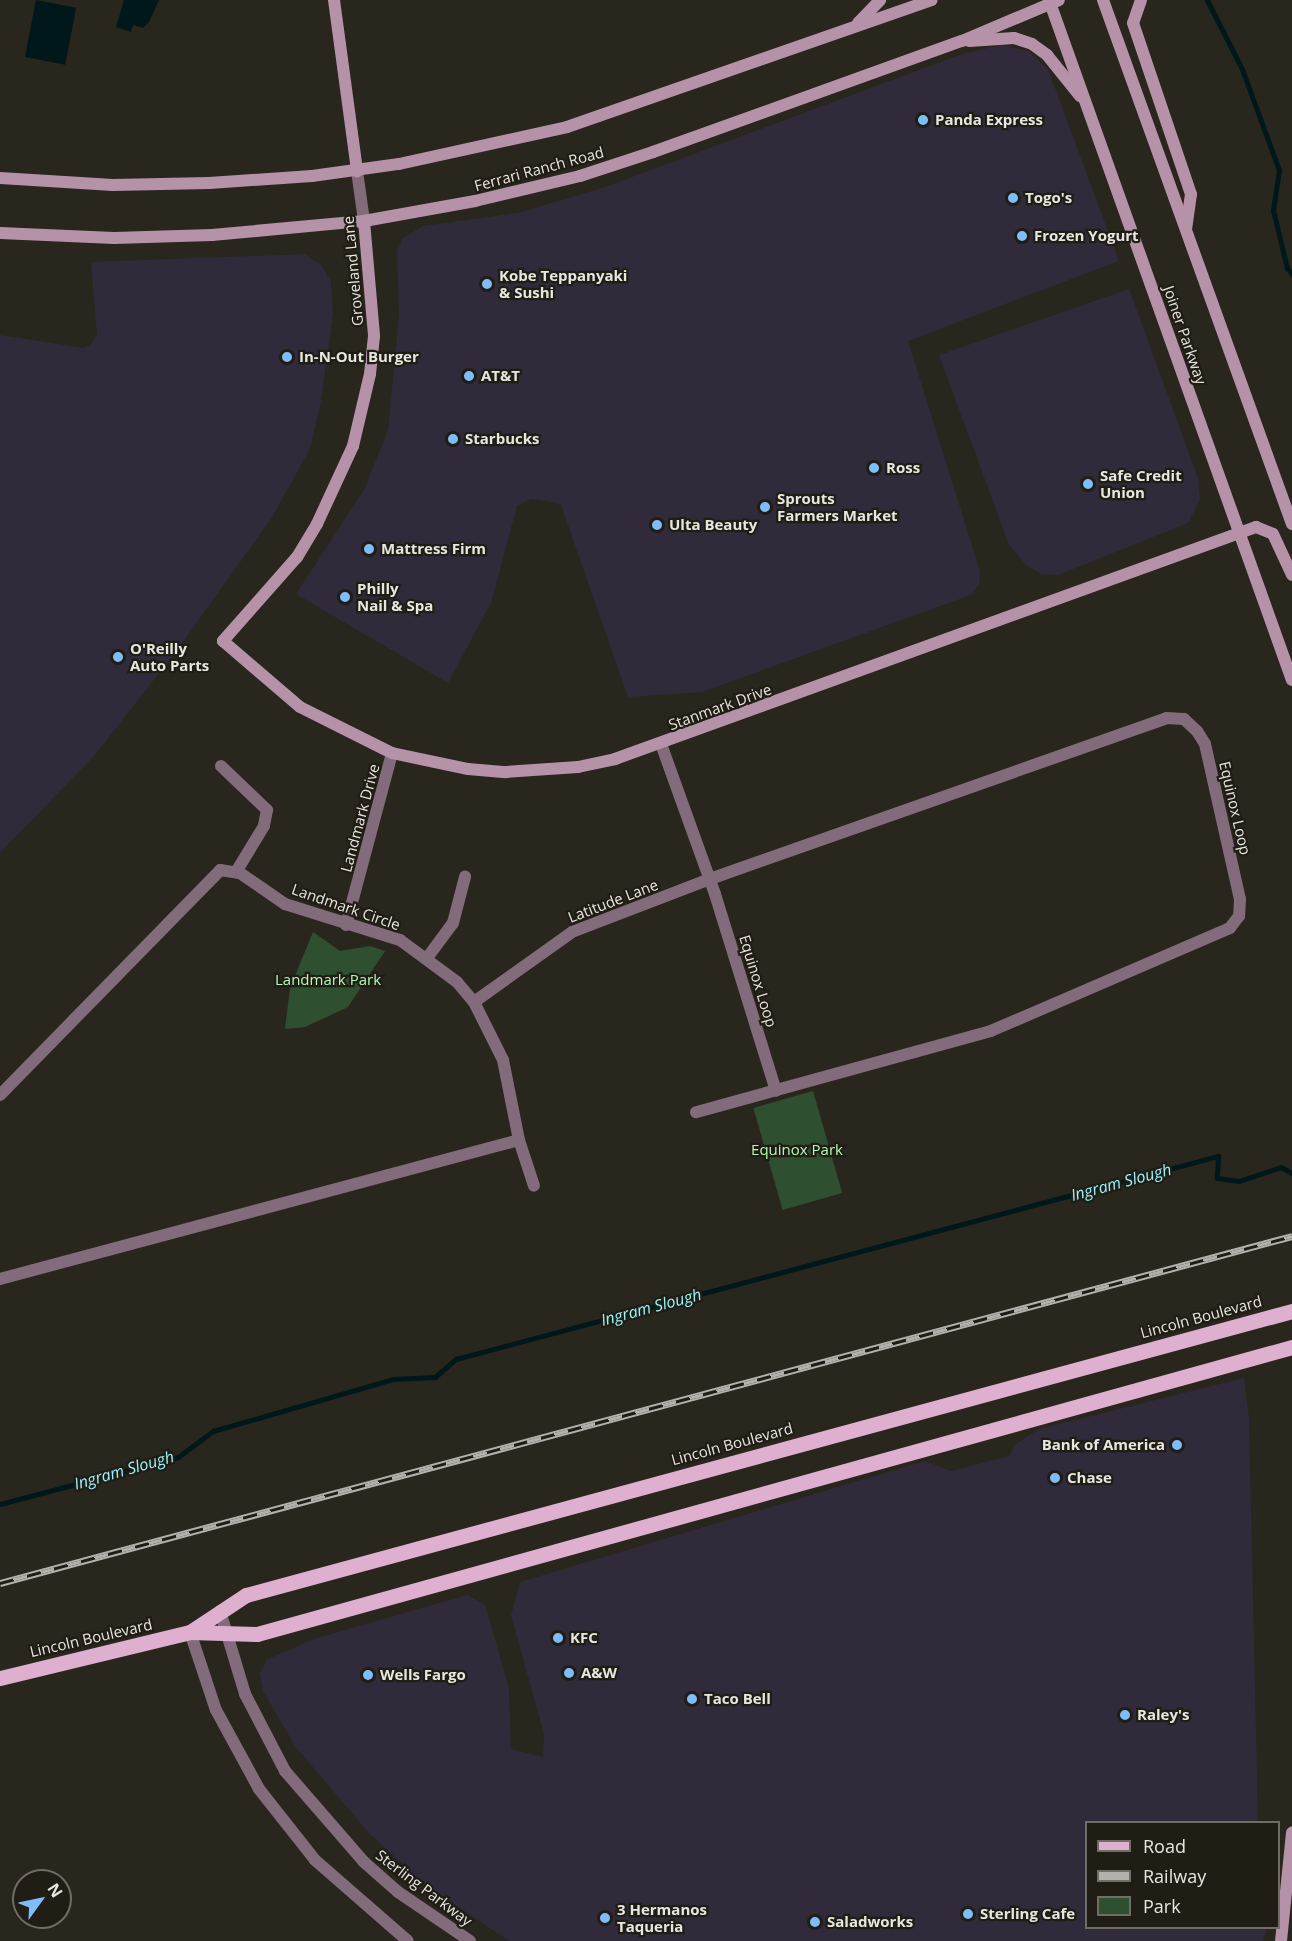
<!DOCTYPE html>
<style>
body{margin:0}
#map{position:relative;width:1292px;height:1941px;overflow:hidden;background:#29261e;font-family:"Open Sans",sans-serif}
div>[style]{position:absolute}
.commercial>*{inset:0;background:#312a3a}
.green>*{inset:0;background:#2f4f31;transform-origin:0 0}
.water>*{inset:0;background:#01181a;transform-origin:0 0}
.stream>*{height:5px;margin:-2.5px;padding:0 2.5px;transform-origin:2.5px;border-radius:2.5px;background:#01181a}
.minor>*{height:12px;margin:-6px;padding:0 6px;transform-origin:6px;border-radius:6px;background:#826b7a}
.tertiary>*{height:12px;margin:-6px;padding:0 6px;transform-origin:6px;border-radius:6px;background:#826b7a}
.secondary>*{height:12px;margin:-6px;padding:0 6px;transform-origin:6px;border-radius:6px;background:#b692a9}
.primary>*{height:15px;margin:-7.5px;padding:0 7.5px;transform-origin:7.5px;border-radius:7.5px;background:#deafce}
.rail>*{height:7px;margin-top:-3.5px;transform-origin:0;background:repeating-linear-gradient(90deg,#201d15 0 14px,#b3b1ab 0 28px);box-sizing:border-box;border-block:2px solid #b3b1ab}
.dots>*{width:16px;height:16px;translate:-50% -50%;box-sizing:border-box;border:3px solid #201d15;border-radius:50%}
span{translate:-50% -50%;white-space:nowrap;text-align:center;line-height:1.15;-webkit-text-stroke:4.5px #201d15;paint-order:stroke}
.poi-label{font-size:15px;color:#e8e6e1;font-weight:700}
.left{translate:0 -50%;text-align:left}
.right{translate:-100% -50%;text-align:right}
.street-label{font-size:15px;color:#e8e6e1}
.park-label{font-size:15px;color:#b5f8b8}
.water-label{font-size:16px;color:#99f4fc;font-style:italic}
.legend{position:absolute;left:1085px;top:1821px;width:195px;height:108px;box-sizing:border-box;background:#201d15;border:2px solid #706d67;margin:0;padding:8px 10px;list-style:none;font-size:18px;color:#e8e6e1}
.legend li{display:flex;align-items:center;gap:12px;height:30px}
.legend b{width:30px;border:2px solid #706d67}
.north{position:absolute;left:12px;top:1869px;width:60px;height:60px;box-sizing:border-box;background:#201d15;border:2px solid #706d67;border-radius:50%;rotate:57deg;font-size:16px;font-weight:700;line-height:24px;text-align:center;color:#e8e6e1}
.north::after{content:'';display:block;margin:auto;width:21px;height:27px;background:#7ebdf9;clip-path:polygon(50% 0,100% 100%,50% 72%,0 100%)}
</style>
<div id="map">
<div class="commercial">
<i style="clip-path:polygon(1001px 45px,1028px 51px,1048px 69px,1119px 261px,908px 341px,980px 571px,979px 584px,971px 595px,702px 692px,628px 697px,561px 505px,557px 503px,531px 499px,517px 506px,491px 603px,448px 683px,296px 594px,364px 490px,388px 430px,399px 316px,397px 251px,403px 238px,423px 226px,518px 213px,605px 187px,962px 54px)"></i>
<i style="clip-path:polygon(305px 254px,322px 266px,331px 282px,333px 314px,321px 401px,310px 449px,271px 519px,175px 653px,94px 756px,0 853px,0 335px,84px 348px,91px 344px,97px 335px,91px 262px)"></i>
<i style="clip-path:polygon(1129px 289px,1198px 478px,1200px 500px,1188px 523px,1058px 575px,1041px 574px,1026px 565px,1009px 545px,939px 355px)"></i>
<i style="clip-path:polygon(1244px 1378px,1249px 1418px,1258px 1822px,1086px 1822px,1086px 1928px,1267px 1928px,1263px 1941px,509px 1941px,423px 1883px,368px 1832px,295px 1746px,263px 1691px,260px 1673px,266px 1660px,314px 1639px,467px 1595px,485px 1605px,495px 1639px,509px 1689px,511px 1749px,543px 1757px,544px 1734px,511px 1615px,520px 1582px,925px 1461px,951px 1471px,1009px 1456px,1016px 1444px,1039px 1429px)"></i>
</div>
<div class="green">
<i style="clip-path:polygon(313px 932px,340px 951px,370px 946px,385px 951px,348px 1007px,305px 1027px,285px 1029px,290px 988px)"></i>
<i style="left:813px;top:1091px;width:106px;height:62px;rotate:74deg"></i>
</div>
<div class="water">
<i style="left:36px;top:0;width:41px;height:58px;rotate:11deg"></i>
<i style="clip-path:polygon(124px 0,159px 0,149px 22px,143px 28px,133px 25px,131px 32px,116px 27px)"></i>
</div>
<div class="stream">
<i style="left:1207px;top:0;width:77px;rotate:63.1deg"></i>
<i style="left:1242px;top:69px;width:108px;rotate:69.9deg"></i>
<i style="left:1279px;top:170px;width:40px;rotate:98.5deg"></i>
<i style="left:1273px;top:210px;width:60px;rotate:76.4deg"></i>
<i style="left:1287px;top:268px;width:8px;rotate:50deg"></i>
<i style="left:0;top:1504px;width:184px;rotate:-14.8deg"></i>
<i style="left:178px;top:1457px;width:44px;rotate:-36.6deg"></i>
<i style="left:213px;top:1431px;width:187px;rotate:-16.1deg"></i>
<i style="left:393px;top:1379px;width:42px;rotate:-2.7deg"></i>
<i style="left:435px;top:1377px;width:28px;rotate:-41deg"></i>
<i style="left:456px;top:1359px;width:789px;rotate:-14.92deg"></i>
<i style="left:1218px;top:1156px;width:22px;rotate:93deg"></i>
<i style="left:1217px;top:1178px;width:22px;rotate:8deg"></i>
<i style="left:1239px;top:1181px;width:44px;rotate:-18.4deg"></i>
<i style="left:1281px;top:1167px;width:13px;rotate:29deg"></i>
</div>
<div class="minor">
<i style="left:661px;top:744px;width:159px;rotate:70.2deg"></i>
<i style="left:715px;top:894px;width:206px;rotate:72.8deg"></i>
<i style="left:221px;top:766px;width:64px;rotate:43.7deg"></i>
<i style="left:267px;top:810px;width:16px;rotate:101deg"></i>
<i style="left:264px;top:826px;width:54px;rotate:121.3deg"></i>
<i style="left:346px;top:925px;width:178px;rotate:-75deg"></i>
<i style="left:427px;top:958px;width:44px;rotate:-53.4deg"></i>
<i style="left:453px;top:923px;width:48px;rotate:-75.4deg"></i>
<i style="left:474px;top:1002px;width:120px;rotate:-35.5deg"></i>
<i style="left:572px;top:932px;width:148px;rotate:-21deg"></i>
<i style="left:710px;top:879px;width:484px;rotate:-19.4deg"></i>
<i style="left:1166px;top:718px;width:18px;rotate:3deg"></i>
<i style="left:1184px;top:719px;width:18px;rotate:43deg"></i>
<i style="left:1197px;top:731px;width:15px;rotate:58deg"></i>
<i style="left:1205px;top:744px;width:159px;rotate:77.3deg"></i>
<i style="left:1240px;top:899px;width:17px;rotate:93deg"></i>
<i style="left:1239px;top:916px;width:15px;rotate:127deg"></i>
<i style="left:1230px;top:928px;width:260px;rotate:156.7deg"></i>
<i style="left:991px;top:1031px;width:306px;rotate:164.6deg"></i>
<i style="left:0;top:1095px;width:315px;rotate:-45.6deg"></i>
<i style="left:220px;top:870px;width:20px;rotate:9deg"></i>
<i style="left:240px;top:873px;width:55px;rotate:34.6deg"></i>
<i style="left:285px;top:904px;width:121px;rotate:17.4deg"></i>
<i style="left:400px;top:940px;width:71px;rotate:36.4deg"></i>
<i style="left:457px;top:982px;width:26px;rotate:50deg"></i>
<i style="left:474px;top:1002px;width:65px;rotate:63.4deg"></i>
<i style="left:503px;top:1060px;width:82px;rotate:78.7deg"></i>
<i style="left:519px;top:1140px;width:537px;rotate:165.01deg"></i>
<i style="left:519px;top:1140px;width:48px;rotate:71.9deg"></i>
</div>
<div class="tertiary">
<i style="left:357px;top:171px;width:50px;rotate:82deg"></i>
<i style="left:220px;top:1611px;width:87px;rotate:73.2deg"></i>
<i style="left:245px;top:1694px;width:87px;rotate:62.5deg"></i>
<i style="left:285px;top:1771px;width:121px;rotate:49deg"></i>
<i style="left:364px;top:1862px;width:45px;rotate:41.4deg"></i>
<i style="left:398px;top:1892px;width:87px;rotate:34.2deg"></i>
<i style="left:190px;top:1632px;width:82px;rotate:71.6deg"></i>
<i style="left:216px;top:1710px;width:90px;rotate:61.4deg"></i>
<i style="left:259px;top:1789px;width:90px;rotate:51.7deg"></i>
<i style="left:315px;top:1860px;width:123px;rotate:41.1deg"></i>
</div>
<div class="secondary">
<i style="left:334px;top:0;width:173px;rotate:82.3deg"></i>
<i style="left:1049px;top:0;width:722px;rotate:70.34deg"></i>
<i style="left:1103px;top:0;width:557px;rotate:70.17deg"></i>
<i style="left:1141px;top:0;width:24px;rotate:109deg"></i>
<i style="left:1133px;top:23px;width:181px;rotate:71.3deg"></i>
<i style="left:1191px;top:194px;width:34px;rotate:98deg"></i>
<i style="left:858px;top:23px;width:32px;rotate:-46deg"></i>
<i style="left:969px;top:41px;width:45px;rotate:-3.8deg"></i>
<i style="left:1014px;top:38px;width:19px;rotate:18deg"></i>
<i style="left:1032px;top:44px;width:19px;rotate:36deg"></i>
<i style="left:1047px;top:55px;width:53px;rotate:51.2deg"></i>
<i style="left:0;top:178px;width:113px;rotate:3.5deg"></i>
<i style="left:113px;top:185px;width:96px;rotate:-1.2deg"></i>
<i style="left:209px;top:183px;width:103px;rotate:-3.9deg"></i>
<i style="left:312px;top:176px;width:88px;rotate:-7.9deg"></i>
<i style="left:399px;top:164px;width:172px;rotate:-12.4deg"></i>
<i style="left:567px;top:127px;width:386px;rotate:-19.2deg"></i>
<i style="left:364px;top:221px;width:115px;rotate:85deg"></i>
<i style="left:374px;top:336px;width:38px;rotate:96deg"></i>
<i style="left:370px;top:374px;width:74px;rotate:103.3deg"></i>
<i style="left:353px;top:446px;width:86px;rotate:114.8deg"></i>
<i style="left:317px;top:524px;width:39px;rotate:121deg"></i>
<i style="left:297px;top:557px;width:112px;rotate:131.4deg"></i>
<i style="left:223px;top:641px;width:101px;rotate:40.6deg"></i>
<i style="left:300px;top:707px;width:103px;rotate:26.6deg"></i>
<i style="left:392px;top:753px;width:78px;rotate:11.9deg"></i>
<i style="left:468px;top:769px;width:38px;rotate:5deg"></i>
<i style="left:506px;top:772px;width:72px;rotate:-4deg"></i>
<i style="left:578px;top:767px;width:38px;rotate:-12deg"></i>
<i style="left:615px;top:759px;width:682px;rotate:-19.9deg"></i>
<i style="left:1256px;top:527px;width:18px;rotate:22deg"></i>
<i style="left:1273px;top:534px;width:45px;rotate:65.1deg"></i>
<i style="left:0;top:233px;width:114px;rotate:2.5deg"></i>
<i style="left:114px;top:238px;width:98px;rotate:-1.8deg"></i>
<i style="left:212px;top:235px;width:153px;rotate:-5.3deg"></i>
<i style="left:364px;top:221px;width:113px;rotate:-10.2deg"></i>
<i style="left:475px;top:201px;width:108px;rotate:-13.4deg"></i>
<i style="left:580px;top:176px;width:77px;rotate:-18.2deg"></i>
<i style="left:653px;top:152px;width:328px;rotate:-19.8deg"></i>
<i style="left:962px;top:41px;width:105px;rotate:-22.9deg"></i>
<i style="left:1281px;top:1941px;width:109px;rotate:-84.2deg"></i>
</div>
<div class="primary">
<i style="left:190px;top:1632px;width:67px;rotate:1.7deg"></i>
<i style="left:257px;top:1634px;width:1074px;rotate:-15.5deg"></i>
<i style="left:0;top:1678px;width:195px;rotate:-13.6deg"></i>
<i style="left:190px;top:1632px;width:67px;rotate:-33.5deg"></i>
<i style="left:246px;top:1595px;width:1084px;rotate:-15.19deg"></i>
</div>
<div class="rail">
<i style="left:0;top:1583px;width:1338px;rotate:-15.03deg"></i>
</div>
<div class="dots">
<i style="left:923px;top:120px;background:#7ebdf9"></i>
<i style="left:1013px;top:198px;background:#7ebdf9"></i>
<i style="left:1022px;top:236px;background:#7ebdf9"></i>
<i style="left:487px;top:284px;background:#7ebdf9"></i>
<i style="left:287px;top:357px;background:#7ebdf9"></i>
<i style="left:469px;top:376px;background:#7ebdf9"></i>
<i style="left:453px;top:439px;background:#7ebdf9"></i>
<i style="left:874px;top:468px;background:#7ebdf9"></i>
<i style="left:1088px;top:484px;background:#7ebdf9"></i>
<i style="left:765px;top:507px;background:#7ebdf9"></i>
<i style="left:657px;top:525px;background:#7ebdf9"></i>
<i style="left:369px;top:549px;background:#7ebdf9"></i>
<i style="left:345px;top:597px;background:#7ebdf9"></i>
<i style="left:118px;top:657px;background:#7ebdf9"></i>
<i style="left:1177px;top:1445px;background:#7ebdf9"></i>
<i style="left:1055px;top:1478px;background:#7ebdf9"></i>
<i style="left:558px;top:1638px;background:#7ebdf9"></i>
<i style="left:569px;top:1673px;background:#7ebdf9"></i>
<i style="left:368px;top:1675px;background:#7ebdf9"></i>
<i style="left:692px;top:1699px;background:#7ebdf9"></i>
<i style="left:1125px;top:1715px;background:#7ebdf9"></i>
<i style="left:968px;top:1914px;background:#7ebdf9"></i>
<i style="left:605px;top:1918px;background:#7ebdf9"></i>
<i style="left:815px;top:1922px;background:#7ebdf9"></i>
</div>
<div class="poi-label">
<span class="left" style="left:935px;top:120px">Panda Express</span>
<span class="left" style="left:1025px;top:198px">Togo's</span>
<span class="left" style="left:1034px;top:236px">Frozen Yogurt</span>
<span class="left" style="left:499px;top:284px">Kobe Teppanyaki<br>&amp; Sushi</span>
<span class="left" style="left:299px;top:357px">In-N-Out Burger</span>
<span class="left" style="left:481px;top:376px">AT&amp;T</span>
<span class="left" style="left:465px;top:439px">Starbucks</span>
<span class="left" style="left:886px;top:468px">Ross</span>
<span class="left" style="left:1100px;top:484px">Safe Credit<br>Union</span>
<span class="left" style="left:777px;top:507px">Sprouts<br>Farmers Market</span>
<span class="left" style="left:669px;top:525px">Ulta Beauty</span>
<span class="left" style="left:381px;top:549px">Mattress Firm</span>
<span class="left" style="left:357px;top:597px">Philly<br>Nail &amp; Spa</span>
<span class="left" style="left:130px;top:657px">O'Reilly<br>Auto Parts</span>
<span class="right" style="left:1165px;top:1445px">Bank of America</span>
<span class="left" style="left:1067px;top:1478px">Chase</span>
<span class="left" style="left:570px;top:1638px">KFC</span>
<span class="left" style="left:581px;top:1673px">A&amp;W</span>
<span class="left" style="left:380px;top:1675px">Wells Fargo</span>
<span class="left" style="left:704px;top:1699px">Taco Bell</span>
<span class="left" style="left:1137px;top:1715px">Raley's</span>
<span class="left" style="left:617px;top:1918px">3 Hermanos<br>Taqueria</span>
<span class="left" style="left:980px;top:1914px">Sterling Cafe</span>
<span class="left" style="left:827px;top:1922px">Saladworks</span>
</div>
<div class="street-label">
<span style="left:539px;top:169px;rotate:-15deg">Ferrari Ranch Road</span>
<span style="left:353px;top:271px;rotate:-95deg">Groveland Lane</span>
<span style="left:1185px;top:335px;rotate:71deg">Joiner Parkway</span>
<span style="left:720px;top:707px;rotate:-20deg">Stanmark Drive</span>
<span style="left:1235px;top:808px;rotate:77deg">Equinox Loop</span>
<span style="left:360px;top:818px;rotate:-75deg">Landmark Drive</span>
<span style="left:613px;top:901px;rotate:-21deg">Latitude Lane</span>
<span style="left:346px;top:907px;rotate:19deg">Landmark Circle</span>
<span style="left:758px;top:981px;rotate:73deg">Equinox Loop</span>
<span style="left:1201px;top:1317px;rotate:-15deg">Lincoln Boulevard</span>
<span style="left:732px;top:1444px;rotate:-15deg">Lincoln Boulevard</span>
<span style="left:91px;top:1638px;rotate:-13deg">Lincoln Boulevard</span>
<span style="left:424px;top:1888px;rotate:37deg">Sterling Parkway</span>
</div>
<div class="park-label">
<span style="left:328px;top:980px">Landmark Park</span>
<span style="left:797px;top:1150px">Equinox Park</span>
</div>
<div class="water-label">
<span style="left:1121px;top:1182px;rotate:-15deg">Ingram Slough</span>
<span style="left:651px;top:1307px;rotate:-15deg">Ingram Slough</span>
<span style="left:124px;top:1470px;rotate:-16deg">Ingram Slough</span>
</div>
<ul class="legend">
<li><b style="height:8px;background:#deafce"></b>Road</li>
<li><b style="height:8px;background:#b3b1ab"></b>Railway</li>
<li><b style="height:16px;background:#2f4f31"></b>Park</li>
</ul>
<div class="north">N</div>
</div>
